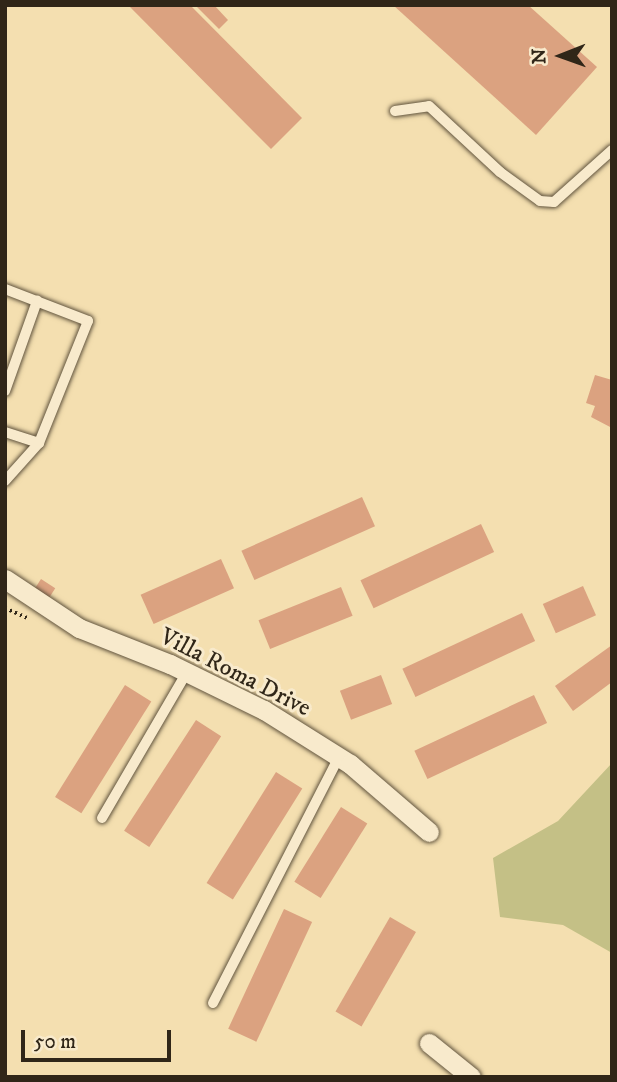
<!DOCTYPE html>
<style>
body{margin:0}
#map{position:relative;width:617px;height:1082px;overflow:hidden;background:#f4dfb0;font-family:"IM FELL DW Pica",serif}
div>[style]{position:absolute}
.green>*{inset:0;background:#c4c086}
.building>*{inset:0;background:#dba280;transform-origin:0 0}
.path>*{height:3.5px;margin-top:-1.75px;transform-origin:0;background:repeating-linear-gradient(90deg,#302618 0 2px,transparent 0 5.5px)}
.roads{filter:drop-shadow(0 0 2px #61543e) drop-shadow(0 0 2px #61543e)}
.lane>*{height:10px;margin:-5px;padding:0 5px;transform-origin:5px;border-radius:5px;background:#f8eacc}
.street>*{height:19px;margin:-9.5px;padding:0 9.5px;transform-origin:9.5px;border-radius:9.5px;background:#f8eacc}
span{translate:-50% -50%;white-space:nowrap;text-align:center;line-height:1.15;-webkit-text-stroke:6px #f8eacc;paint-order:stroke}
.street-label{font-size:24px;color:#302618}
.frame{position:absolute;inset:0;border:7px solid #302618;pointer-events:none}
.north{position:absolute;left:526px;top:21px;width:70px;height:70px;-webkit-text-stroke:5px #f8eacc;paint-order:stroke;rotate:269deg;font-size:19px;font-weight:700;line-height:28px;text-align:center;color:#302618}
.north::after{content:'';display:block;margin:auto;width:24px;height:32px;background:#302618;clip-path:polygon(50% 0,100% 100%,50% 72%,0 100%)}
.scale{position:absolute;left:21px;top:1030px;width:150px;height:32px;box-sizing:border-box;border:4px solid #302618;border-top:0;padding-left:9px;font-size:21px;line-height:24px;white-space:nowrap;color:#302618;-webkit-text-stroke:5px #f8eacc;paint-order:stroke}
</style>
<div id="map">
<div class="green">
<i style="clip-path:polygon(612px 763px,612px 953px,563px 925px,500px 917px,493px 858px,558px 821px)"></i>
</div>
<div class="building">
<i style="clip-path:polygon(128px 5px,190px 5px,302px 118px,271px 149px)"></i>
<i style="clip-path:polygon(195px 5px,214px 5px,228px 20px,219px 29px)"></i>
<i style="clip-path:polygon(393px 5px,528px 5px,597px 67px,536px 135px)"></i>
<i style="clip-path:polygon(595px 375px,612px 380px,612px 428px,591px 417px,595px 406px,586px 403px)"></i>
<i style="left:362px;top:497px;width:32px;height:132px;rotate:66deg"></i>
<i style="left:481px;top:524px;width:31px;height:133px;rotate:65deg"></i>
<i style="left:221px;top:559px;width:32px;height:88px;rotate:66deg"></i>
<i style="left:41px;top:579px;width:17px;height:13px;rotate:33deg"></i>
<i style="left:583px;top:586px;width:32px;height:44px;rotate:66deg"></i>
<i style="left:341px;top:587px;width:31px;height:89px;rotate:68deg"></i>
<i style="left:522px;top:613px;width:31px;height:132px;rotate:65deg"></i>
<i style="clip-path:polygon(612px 645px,612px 682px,573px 711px,555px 686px)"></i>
<i style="left:381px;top:675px;width:31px;height:44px;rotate:69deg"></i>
<i style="left:125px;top:685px;width:31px;height:132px;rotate:32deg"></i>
<i style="left:534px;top:695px;width:31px;height:132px;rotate:65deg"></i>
<i style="left:196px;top:720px;width:30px;height:132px;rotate:33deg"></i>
<i style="left:276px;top:772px;width:31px;height:131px;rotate:32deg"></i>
<i style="left:341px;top:807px;width:31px;height:88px;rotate:32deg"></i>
<i style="left:284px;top:909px;width:31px;height:132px;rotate:25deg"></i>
<i style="left:390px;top:917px;width:30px;height:109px;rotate:30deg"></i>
</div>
<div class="path">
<i style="left:5px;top:608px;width:24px;rotate:24deg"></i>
</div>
<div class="roads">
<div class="lane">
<i style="left:395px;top:111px;width:34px;rotate:-8deg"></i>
<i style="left:429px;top:106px;width:97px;rotate:42.9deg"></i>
<i style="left:500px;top:172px;width:49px;rotate:35.9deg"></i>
<i style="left:540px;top:201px;width:14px;rotate:4deg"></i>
<i style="left:554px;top:202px;width:78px;rotate:-41.9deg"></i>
<i style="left:5px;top:289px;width:89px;rotate:21.1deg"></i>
<i style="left:88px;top:321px;width:131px;rotate:111.9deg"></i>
<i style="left:39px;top:443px;width:51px;rotate:131.8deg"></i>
<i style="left:5px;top:391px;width:96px;rotate:-70.4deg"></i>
<i style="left:5px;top:432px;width:36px;rotate:18deg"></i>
<i style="left:102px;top:818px;width:169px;rotate:-59.8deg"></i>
<i style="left:213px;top:1003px;width:276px;rotate:-62.9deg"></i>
</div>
<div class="street">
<i style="left:5px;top:579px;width:89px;rotate:33.5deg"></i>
<i style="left:79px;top:628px;width:98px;rotate:21.6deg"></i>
<i style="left:170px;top:664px;width:105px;rotate:26.1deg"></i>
<i style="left:264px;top:710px;width:102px;rotate:32.1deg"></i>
<i style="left:350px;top:764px;width:104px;rotate:40.7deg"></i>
<i style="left:429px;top:1043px;width:54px;rotate:39deg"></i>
</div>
</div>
<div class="street-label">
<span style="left:235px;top:673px;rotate:27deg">Villa Roma Drive</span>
</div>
<div class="frame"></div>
<div class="north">N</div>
<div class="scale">50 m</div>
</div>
